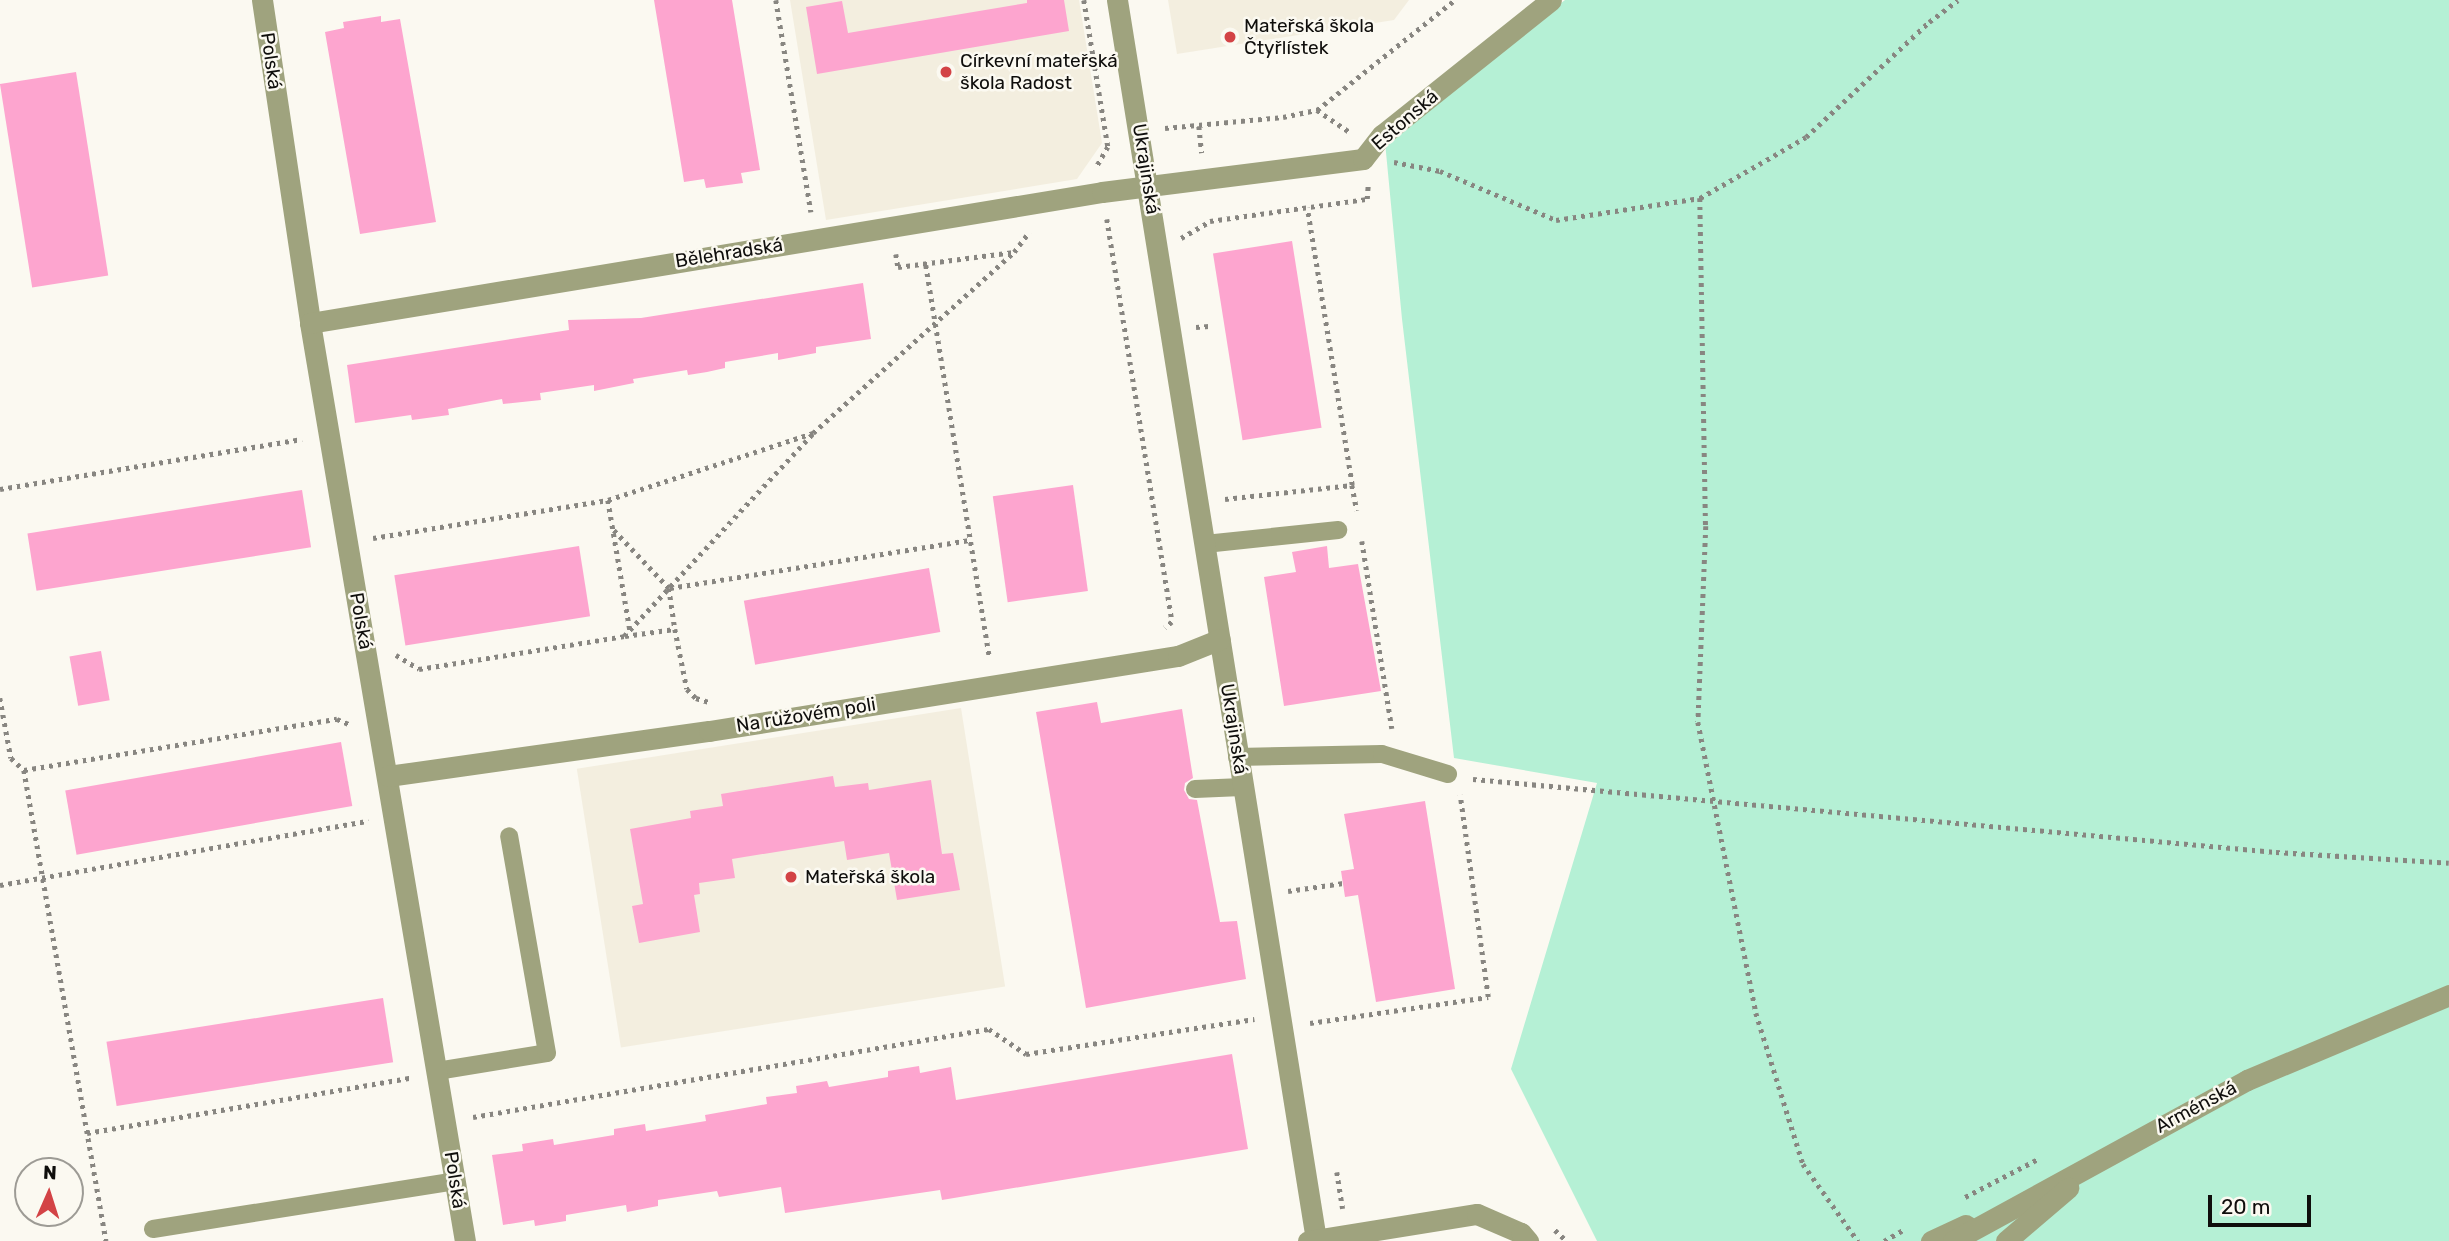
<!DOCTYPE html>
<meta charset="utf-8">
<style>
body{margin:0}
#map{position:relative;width:2449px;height:1241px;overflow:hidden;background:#fbf9f1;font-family:Rubik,sans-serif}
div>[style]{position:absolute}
.built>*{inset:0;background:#f3eedf;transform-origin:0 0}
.green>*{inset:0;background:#b5f0d5}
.building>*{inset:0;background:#fda5cf;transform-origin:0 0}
.path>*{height:4.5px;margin-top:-2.25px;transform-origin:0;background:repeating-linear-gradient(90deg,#888681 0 3.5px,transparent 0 8.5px)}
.lane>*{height:18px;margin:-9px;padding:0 9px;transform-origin:9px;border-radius:9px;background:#9fa37e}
.street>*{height:21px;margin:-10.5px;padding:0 10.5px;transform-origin:10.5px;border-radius:10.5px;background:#9fa37e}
.dots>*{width:19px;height:19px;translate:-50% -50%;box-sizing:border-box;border:4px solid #fbf9f1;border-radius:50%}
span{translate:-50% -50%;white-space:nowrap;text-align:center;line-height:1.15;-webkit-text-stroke:5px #fbf9f1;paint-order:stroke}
.poi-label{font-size:19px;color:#0f0e0c}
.left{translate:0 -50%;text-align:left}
.street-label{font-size:19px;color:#0f0e0c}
.north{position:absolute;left:14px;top:1157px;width:70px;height:70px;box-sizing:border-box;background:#fbf9f1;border:2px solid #9d9b95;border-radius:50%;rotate:3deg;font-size:19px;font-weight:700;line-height:28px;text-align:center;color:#0f0e0c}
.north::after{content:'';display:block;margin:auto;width:24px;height:32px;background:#d34346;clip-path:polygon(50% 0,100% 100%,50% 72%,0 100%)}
.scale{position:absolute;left:2208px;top:1195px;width:103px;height:32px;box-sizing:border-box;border:4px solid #0f0e0c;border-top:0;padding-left:9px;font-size:21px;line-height:24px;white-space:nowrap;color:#0f0e0c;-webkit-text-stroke:5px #fbf9f1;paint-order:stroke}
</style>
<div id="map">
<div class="built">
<i style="clip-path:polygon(790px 0,1079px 0,1102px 143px,1077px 179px,826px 220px)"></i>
<i style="clip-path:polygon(1168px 0,1409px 0,1394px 20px,1177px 54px)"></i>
<i style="left:961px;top:708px;width:282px;height:389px;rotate:81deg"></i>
</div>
<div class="green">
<i style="clip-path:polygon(1565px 0,2449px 0,2449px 1241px,1597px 1241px,1511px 1069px,1597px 783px,1454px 758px,1402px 319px,1385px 142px)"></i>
</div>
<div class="building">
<i style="clip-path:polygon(654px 0,732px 0,760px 170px,741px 173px,743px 183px,706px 188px,704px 179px,684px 182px)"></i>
<i style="clip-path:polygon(1027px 0,1064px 0,1069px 31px,817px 74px,806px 7px,842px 1px,848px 33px,1027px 3px)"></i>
<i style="clip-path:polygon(381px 16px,381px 22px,400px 19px,436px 222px,360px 234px,325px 32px,344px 28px,343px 22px)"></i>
<i style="left:76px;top:72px;width:206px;height:77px;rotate:81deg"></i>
<i style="left:1292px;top:241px;width:189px;height:80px;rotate:81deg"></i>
<i style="clip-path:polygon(863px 283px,871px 339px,816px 347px,816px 353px,778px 360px,778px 353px,725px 362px,725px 368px,707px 372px,688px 375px,687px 370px,633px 379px,634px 383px,594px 391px,594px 385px,540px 393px,541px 400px,503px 404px,502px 399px,448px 409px,449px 415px,412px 420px,411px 415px,355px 423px,347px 365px,569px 330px,568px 320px,641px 318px)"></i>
<i style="left:1073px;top:485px;width:107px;height:81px;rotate:82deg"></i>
<i style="left:302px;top:490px;width:58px;height:278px;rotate:81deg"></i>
<i style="left:579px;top:546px;width:71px;height:187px;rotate:81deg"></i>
<i style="clip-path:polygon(1327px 546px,1329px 568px,1358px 564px,1381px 691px,1284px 706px,1264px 577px,1296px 572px,1292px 552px)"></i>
<i style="left:929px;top:568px;width:65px;height:188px;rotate:80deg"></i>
<i style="left:101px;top:651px;width:50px;height:32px;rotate:80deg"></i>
<i style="clip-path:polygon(1097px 702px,1101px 723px,1182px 709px,1193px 778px,1185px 783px,1184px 790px,1189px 799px,1197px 800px,1220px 922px,1237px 921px,1246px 979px,1086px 1008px,1036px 712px)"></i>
<i style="left:341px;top:742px;width:65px;height:280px;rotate:80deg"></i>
<i style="clip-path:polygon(833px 776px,835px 787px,868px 783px,869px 790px,931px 780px,942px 854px,953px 853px,960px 890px,897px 900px,889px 853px,847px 860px,844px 841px,732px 859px,735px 878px,699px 883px,700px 894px,694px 895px,700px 932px,639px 943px,632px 906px,643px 904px,630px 829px,691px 818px,690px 811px,723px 806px,721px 794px)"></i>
<i style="clip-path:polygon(1425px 801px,1455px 989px,1376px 1002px,1358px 895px,1345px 897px,1341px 871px,1354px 869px,1344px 814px)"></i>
<i style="left:383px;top:998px;width:65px;height:280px;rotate:81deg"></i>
<i style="clip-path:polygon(1232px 1054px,1248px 1149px,942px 1200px,940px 1190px,785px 1213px,781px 1187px,719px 1197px,717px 1191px,658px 1200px,658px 1206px,627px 1212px,626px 1205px,566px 1215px,566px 1221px,535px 1226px,534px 1220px,503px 1225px,492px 1155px,523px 1151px,522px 1144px,553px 1139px,554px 1145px,614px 1135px,614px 1129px,645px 1124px,646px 1131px,706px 1121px,705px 1115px,767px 1104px,766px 1097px,797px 1093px,796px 1086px,827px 1081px,829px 1087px,888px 1077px,888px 1071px,919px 1066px,920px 1073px,951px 1067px,956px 1100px)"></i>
</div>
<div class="path">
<i style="left:776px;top:0;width:215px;rotate:80.6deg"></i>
<i style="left:1084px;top:0;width:149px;rotate:80.7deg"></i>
<i style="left:1108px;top:147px;width:22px;rotate:120deg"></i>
<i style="left:1317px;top:110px;width:41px;rotate:34.1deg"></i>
<i style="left:1199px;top:126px;width:27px;rotate:84deg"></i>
<i style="left:1165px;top:128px;width:119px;rotate:-5.3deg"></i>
<i style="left:1283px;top:117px;width:35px;rotate:-12deg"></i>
<i style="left:1317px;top:110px;width:176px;rotate:-38.6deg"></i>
<i style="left:1394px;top:162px;width:47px;rotate:11.1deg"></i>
<i style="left:1440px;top:171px;width:126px;rotate:22.9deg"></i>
<i style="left:1556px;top:220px;width:146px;rotate:-8.7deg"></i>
<i style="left:1700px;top:198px;width:122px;rotate:-29.9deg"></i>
<i style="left:1806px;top:137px;width:168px;rotate:-43.1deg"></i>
<i style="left:1929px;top:22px;width:36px;rotate:-37deg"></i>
<i style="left:1700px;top:198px;width:328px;rotate:89deg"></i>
<i style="left:1706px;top:526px;width:196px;rotate:92.3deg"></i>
<i style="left:1698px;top:722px;width:297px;rotate:78.7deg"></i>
<i style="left:1756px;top:1013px;width:158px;rotate:72.7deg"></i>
<i style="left:1803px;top:1164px;width:95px;rotate:54.5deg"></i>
<i style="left:1107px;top:219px;width:408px;rotate:80.8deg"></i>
<i style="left:1172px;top:622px;width:9px;rotate:139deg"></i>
<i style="left:1181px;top:238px;width:34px;rotate:-30deg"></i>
<i style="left:1210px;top:221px;width:159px;rotate:-8deg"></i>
<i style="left:1367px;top:199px;width:13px;rotate:-86deg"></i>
<i style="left:896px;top:254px;width:13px;rotate:81deg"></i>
<i style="left:898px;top:267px;width:117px;rotate:-7.4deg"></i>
<i style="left:1014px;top:252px;width:25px;rotate:-53deg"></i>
<i style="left:926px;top:265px;width:398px;rotate:80.8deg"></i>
<i style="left:1196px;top:327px;width:13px;rotate:-4deg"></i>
<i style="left:1352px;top:485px;width:26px;rotate:79deg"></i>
<i style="left:0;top:489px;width:306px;rotate:-9.4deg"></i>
<i style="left:1225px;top:499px;width:128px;rotate:-6.3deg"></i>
<i style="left:1352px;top:485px;width:281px;rotate:-99.2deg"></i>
<i style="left:608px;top:500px;width:132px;rotate:80.4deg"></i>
<i style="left:614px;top:530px;width:80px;rotate:46.5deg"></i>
<i style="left:669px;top:588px;width:41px;rotate:81.7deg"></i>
<i style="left:373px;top:538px;width:238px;rotate:-9.2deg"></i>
<i style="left:608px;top:500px;width:216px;rotate:-18.1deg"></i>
<i style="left:1362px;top:541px;width:190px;rotate:80.9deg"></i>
<i style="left:670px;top:588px;width:305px;rotate:-9.1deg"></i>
<i style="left:625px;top:636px;width:50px;rotate:-8deg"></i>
<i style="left:675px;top:629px;width:61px;rotate:78.7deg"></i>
<i style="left:687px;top:689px;width:13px;rotate:45deg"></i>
<i style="left:696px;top:698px;width:14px;rotate:17deg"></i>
<i style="left:396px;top:655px;width:27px;rotate:31deg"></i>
<i style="left:419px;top:669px;width:208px;rotate:-9.1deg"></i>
<i style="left:624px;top:636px;width:277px;rotate:-47deg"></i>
<i style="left:813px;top:433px;width:269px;rotate:-42deg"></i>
<i style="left:0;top:698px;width:61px;rotate:79.6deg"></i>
<i style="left:11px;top:758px;width:18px;rotate:43deg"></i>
<i style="left:24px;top:770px;width:317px;rotate:-9.3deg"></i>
<i style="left:337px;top:719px;width:15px;rotate:23deg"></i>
<i style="left:24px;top:770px;width:478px;rotate:80.1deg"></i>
<i style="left:1473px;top:779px;width:806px;rotate:5.19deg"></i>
<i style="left:2276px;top:852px;width:173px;rotate:3.6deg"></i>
<i style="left:0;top:885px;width:374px;rotate:-9.9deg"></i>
<i style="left:1288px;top:891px;width:56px;rotate:-8.3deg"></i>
<i style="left:1310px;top:1023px;width:180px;rotate:-8.3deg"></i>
<i style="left:1488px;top:997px;width:204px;rotate:-97.9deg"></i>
<i style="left:473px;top:1117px;width:523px;rotate:-9.68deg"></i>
<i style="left:989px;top:1029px;width:45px;rotate:34deg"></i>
<i style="left:1026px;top:1054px;width:231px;rotate:-8.7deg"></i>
<i style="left:87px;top:1133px;width:328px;rotate:-9.7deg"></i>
<i style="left:1337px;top:1172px;width:37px;rotate:81deg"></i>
<i style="left:1965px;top:1197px;width:82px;rotate:-27.5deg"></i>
<i style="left:1555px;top:1230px;width:16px;rotate:43deg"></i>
<i style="left:1884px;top:1241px;width:24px;rotate:-30deg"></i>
</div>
<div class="lane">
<i style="left:1205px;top:544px;width:134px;rotate:-6deg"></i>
<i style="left:1237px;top:757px;width:145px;rotate:-1.2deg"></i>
<i style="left:1382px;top:754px;width:69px;rotate:16.9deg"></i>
<i style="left:1195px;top:789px;width:47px;rotate:-2.4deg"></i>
<i style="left:437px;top:1071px;width:111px;rotate:-9.3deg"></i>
<i style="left:547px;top:1053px;width:220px;rotate:-99.9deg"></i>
<i style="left:153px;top:1229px;width:306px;rotate:-9deg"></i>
</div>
<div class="street">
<i style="left:262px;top:0;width:327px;rotate:81.5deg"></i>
<i style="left:310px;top:323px;width:931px;rotate:80.42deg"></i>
<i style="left:1117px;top:0;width:1256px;rotate:80.88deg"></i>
<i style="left:310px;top:323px;width:803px;rotate:-9.39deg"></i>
<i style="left:1102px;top:192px;width:263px;rotate:-7.2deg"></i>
<i style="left:1363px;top:159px;width:31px;rotate:-52deg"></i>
<i style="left:1382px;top:135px;width:216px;rotate:-38.6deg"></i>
<i style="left:388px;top:776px;width:324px;rotate:-8deg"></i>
<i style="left:709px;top:731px;width:475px;rotate:-9.1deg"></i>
<i style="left:1178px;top:656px;width:45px;rotate:-22deg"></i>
<i style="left:1308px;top:1241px;width:171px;rotate:-9.1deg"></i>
<i style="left:1477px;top:1214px;width:48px;rotate:23.4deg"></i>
<i style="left:1521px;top:1233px;width:11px;rotate:49deg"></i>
<i style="left:1931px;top:1241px;width:38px;rotate:-25deg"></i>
<i style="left:1953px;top:1241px;width:335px;rotate:-28.7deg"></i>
<i style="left:2247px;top:1080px;width:219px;rotate:-22.8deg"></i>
<i style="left:2006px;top:1241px;width:82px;rotate:-40.5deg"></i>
</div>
<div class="dots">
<i style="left:1230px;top:37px;background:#d34346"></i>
<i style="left:946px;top:72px;background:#d34346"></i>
<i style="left:791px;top:877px;background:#d34346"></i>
</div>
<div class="poi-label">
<span class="left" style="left:1244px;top:37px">Mateřská škola<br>Čtyřlístek</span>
<span class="left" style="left:960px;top:72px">Církevní mateřská<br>škola Radost</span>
<span class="left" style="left:805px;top:877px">Mateřská škola</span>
</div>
<div class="street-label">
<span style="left:271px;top:61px;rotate:82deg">Polská</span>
<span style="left:1405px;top:120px;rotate:-41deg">Estonská</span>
<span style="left:1146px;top:169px;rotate:81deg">Ukrajinská</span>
<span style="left:729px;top:253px;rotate:-9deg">Bělehradská</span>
<span style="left:361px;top:621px;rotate:80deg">Polská</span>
<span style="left:806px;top:715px;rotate:-9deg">Na růžovém poli</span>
<span style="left:1234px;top:729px;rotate:81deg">Ukrajinská</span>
<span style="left:2196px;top:1107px;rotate:-28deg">Arménská</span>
<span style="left:455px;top:1180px;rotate:81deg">Polská</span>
</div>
<div class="north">N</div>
<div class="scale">20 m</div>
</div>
